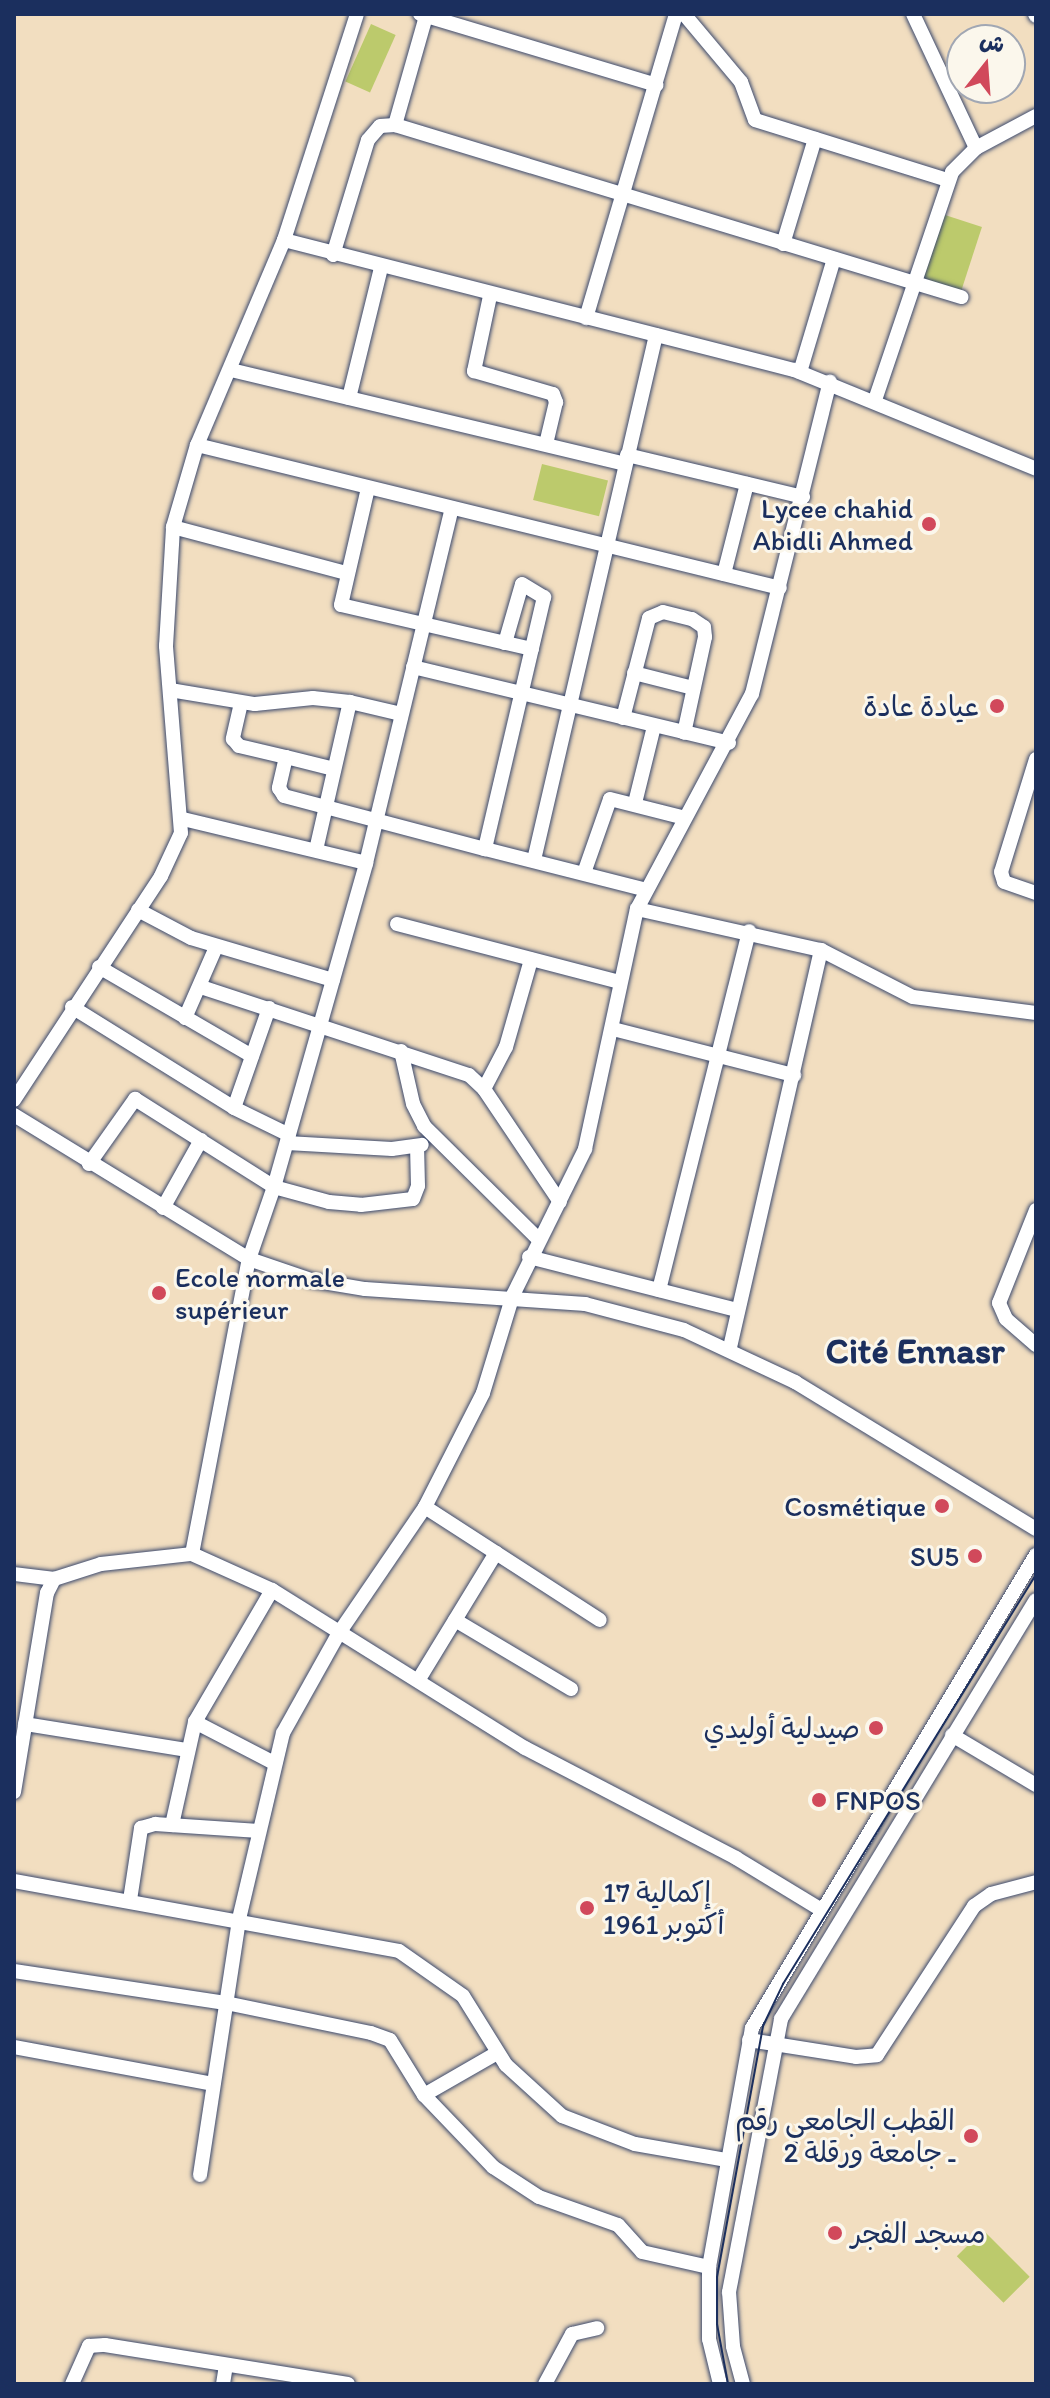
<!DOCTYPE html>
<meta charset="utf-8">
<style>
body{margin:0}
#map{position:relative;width:1050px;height:2398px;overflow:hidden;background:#f2dec0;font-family:Itim,"Playpen Sans Arabic",sans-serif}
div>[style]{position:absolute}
.green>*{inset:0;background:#bcca6c;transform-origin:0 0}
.roads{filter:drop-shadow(0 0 2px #3b496d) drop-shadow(0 0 2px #3b496d)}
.minor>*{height:14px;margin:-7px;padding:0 7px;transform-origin:7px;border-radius:7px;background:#fff}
.tram>*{height:2px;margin:-1px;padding:0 1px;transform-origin:1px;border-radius:1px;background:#1b2f5e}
.dots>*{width:22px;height:22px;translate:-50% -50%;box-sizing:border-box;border:4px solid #fbf7ec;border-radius:50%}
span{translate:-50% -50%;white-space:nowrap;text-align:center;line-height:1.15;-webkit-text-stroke:6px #fbf7ec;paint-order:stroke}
.poi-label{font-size:28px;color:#1b2f5e}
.right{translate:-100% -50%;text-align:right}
.left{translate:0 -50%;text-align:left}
.district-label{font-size:36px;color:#1b2f5e;font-weight:700}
.frame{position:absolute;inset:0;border:16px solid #1b2f5e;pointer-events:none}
.north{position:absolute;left:946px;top:24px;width:80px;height:80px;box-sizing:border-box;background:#fbf7ec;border:2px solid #a1a7b3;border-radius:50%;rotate:17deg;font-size:22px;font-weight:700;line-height:32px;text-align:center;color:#1b2f5e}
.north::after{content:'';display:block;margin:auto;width:28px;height:36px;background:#d1495b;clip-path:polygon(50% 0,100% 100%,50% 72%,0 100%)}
</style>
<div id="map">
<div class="green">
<i style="left:371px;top:24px;width:27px;height:63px;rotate:24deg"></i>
<i style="left:942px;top:214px;width:42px;height:68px;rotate:18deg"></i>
<i style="left:542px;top:464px;width:68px;height:37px;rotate:14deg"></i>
<i style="left:983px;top:2230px;width:66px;height:37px;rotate:45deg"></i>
</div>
<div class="roads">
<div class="minor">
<i style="left:420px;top:14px;width:247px;rotate:16.7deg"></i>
<i style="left:684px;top:14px;width:89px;rotate:50deg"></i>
<i style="left:741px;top:82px;width:40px;rotate:69.8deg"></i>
<i style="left:755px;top:120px;width:202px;rotate:17.3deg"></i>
<i style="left:913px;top:14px;width:148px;rotate:64.8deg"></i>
<i style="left:1035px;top:14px;width:2px;rotate:63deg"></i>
<i style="left:395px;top:125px;width:592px;rotate:16.9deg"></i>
<i style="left:284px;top:240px;width:526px;rotate:14.3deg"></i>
<i style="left:794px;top:370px;width:261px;rotate:22.2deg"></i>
<i style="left:783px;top:244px;width:110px;rotate:-73.1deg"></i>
<i style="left:333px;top:255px;width:120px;rotate:-73.1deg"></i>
<i style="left:368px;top:140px;width:18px;rotate:-49deg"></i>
<i style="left:380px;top:126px;width:15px;rotate:-4deg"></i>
<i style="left:395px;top:125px;width:113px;rotate:-74.1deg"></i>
<i style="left:490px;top:296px;width:77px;rotate:102deg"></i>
<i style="left:474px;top:371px;width:82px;rotate:16.2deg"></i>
<i style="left:553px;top:394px;width:9px;rotate:69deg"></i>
<i style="left:556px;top:402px;width:43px;rotate:103.4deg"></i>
<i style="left:586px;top:318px;width:317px;rotate:-73.5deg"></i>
<i style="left:231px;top:370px;width:405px;rotate:13.4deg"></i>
<i style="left:800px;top:372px;width:118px;rotate:-73.3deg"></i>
<i style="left:349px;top:398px;width:134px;rotate:-76.2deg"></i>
<i style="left:875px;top:400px;width:241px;rotate:-71.3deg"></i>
<i style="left:952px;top:172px;width:34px;rotate:-45deg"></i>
<i style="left:976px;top:148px;width:68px;rotate:-28.1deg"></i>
<i style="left:197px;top:445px;width:600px;rotate:13.78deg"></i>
<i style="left:627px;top:455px;width:181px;rotate:13.4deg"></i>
<i style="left:368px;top:488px;width:120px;rotate:103deg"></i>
<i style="left:341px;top:605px;width:168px;rotate:13deg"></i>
<i style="left:173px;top:527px;width:179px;rotate:14.9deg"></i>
<i style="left:724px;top:574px;width:93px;rotate:-75.7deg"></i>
<i style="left:532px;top:649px;width:28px;rotate:-167deg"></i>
<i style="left:505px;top:643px;width:61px;rotate:-73.9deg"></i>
<i style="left:522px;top:584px;width:26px;rotate:31deg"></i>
<i style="left:544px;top:597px;width:259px;rotate:103.2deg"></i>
<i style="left:485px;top:849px;width:163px;rotate:14.2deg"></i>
<i style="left:413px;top:667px;width:325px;rotate:13.5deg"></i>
<i style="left:634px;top:673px;width:61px;rotate:14.3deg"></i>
<i style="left:170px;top:690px;width:86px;rotate:9.4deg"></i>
<i style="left:255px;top:704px;width:58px;rotate:-5.9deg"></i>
<i style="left:313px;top:698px;width:37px;rotate:6deg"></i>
<i style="left:241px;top:703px;width:37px;rotate:103deg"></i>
<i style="left:233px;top:739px;width:9px;rotate:49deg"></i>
<i style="left:239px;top:746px;width:48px;rotate:13.2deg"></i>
<i style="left:286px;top:757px;width:32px;rotate:103deg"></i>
<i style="left:279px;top:788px;width:9px;rotate:58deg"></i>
<i style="left:284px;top:796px;width:208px;rotate:14.8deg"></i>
<i style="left:623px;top:718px;width:103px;rotate:-75.4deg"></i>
<i style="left:649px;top:618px;width:15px;rotate:-23deg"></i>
<i style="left:663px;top:612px;width:30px;rotate:14deg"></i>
<i style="left:692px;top:619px;width:14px;rotate:34deg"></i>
<i style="left:704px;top:627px;width:10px;rotate:84deg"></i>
<i style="left:705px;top:637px;width:98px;rotate:102.3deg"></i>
<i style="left:286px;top:757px;width:49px;rotate:14deg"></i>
<i style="left:1036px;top:759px;width:118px;rotate:107.2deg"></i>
<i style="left:1001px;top:872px;width:10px;rotate:73deg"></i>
<i style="left:1004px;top:882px;width:34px;rotate:19deg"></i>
<i style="left:635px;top:803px;width:79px;rotate:-76.1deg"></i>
<i style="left:183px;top:819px;width:188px;rotate:13.5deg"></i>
<i style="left:316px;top:850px;width:152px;rotate:-77.1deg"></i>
<i style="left:350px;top:702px;width:52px;rotate:13.2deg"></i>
<i style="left:534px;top:860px;width:539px;rotate:-76.92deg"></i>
<i style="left:584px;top:873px;width:78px;rotate:-70.6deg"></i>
<i style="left:610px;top:799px;width:77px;rotate:14.2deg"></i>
<i style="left:637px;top:909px;width:244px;rotate:-61.9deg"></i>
<i style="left:752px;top:694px;width:322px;rotate:-76deg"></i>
<i style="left:138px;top:910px;width:60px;rotate:27.8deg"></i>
<i style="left:191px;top:938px;width:148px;rotate:16.5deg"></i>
<i style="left:397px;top:924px;width:230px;rotate:14.6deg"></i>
<i style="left:821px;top:950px;width:103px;rotate:27.1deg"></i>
<i style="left:913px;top:997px;width:124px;rotate:7.4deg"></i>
<i style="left:99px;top:967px;width:177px;rotate:30.2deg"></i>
<i style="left:201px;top:987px;width:282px;rotate:18.2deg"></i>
<i style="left:469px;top:1075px;width:21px;rotate:43deg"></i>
<i style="left:484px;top:1089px;width:136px;rotate:56.1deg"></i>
<i style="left:72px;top:1007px;width:191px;rotate:31.9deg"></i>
<i style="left:234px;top:1108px;width:61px;rotate:26.1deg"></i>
<i style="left:185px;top:1018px;width:77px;rotate:-66.4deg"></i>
<i style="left:613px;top:1029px;width:187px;rotate:14.3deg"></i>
<i style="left:401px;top:1051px;width:54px;rotate:77.2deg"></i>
<i style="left:413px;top:1104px;width:25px;rotate:63deg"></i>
<i style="left:424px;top:1126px;width:161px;rotate:44.7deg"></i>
<i style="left:484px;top:1089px;width:47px;rotate:-62.4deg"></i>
<i style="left:506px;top:1047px;width:91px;rotate:-74deg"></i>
<i style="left:14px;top:1100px;width:268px;rotate:-56.7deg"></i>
<i style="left:161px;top:876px;width:47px;rotate:-65.1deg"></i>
<i style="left:181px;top:833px;width:188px;rotate:-94.6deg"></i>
<i style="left:166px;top:646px;width:119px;rotate:-86.6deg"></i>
<i style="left:173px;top:527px;width:85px;rotate:-73.7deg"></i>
<i style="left:197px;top:445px;width:223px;rotate:-67deg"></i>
<i style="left:284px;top:240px;width:237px;rotate:-72.1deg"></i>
<i style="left:234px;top:1108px;width:106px;rotate:-70.7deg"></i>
<i style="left:14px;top:1115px;width:276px;rotate:31.5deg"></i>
<i style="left:249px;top:1259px;width:65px;rotate:18.7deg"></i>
<i style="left:311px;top:1280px;width:55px;rotate:9.5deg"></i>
<i style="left:365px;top:1289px;width:221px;rotate:3.9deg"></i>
<i style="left:585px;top:1304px;width:102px;rotate:14.7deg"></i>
<i style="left:684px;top:1330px;width:123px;rotate:25.1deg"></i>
<i style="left:795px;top:1382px;width:282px;rotate:31.4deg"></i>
<i style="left:287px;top:1143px;width:105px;rotate:3.3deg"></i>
<i style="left:392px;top:1149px;width:30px;rotate:-8deg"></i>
<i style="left:89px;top:1164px;width:80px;rotate:-54.7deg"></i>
<i style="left:135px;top:1099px;width:165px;rotate:32.3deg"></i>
<i style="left:274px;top:1187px;width:57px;rotate:15.3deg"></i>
<i style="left:329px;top:1202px;width:32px;rotate:5deg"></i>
<i style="left:361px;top:1205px;width:52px;rotate:-6.6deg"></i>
<i style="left:413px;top:1199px;width:14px;rotate:-69deg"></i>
<i style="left:418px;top:1186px;width:40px;rotate:-91.4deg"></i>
<i style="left:163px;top:1208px;width:78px;rotate:-60.8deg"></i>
<i style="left:1036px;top:1210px;width:100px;rotate:111.7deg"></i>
<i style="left:999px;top:1303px;width:17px;rotate:66deg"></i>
<i style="left:1006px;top:1319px;width:40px;rotate:41deg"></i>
<i style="left:529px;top:1257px;width:215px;rotate:14.3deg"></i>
<i style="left:659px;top:1290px;width:370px;rotate:-75.9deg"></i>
<i style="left:425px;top:1507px;width:208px;rotate:32.9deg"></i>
<i style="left:192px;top:1554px;width:300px;rotate:-79.1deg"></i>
<i style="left:249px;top:1259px;width:76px;rotate:-70.9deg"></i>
<i style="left:274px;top:1187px;width:337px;rotate:-74.1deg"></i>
<i style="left:366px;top:863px;width:365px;rotate:-76.4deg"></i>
<i style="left:14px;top:1574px;width:40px;rotate:7.1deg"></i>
<i style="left:272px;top:1590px;width:153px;rotate:120.3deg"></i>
<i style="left:195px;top:1722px;width:89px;rotate:27.4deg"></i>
<i style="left:455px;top:1620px;width:135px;rotate:30.7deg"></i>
<i style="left:419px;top:1679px;width:148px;rotate:-58.6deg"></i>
<i style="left:25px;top:1724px;width:164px;rotate:9.1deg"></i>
<i style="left:952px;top:1735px;width:98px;rotate:30.8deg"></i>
<i style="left:14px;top:1792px;width:202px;rotate:-80.6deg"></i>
<i style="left:47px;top:1593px;width:16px;rotate:-63deg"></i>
<i style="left:54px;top:1579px;width:49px;rotate:-17.7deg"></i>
<i style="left:101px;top:1564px;width:92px;rotate:-6.3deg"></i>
<i style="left:192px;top:1554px;width:88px;rotate:24.2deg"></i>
<i style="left:272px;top:1590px;width:298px;rotate:32deg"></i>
<i style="left:525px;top:1748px;width:238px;rotate:27.5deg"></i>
<i style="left:736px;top:1858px;width:98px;rotate:31.3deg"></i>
<i style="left:172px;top:1825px;width:106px;rotate:-77.4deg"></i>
<i style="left:14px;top:1881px;width:391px;rotate:10.3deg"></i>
<i style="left:399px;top:1951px;width:78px;rotate:35.1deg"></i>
<i style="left:463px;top:1996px;width:81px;rotate:58.1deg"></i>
<i style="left:506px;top:2065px;width:76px;rotate:42.3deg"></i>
<i style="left:562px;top:2116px;width:78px;rotate:21deg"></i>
<i style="left:635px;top:2144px;width:92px;rotate:10deg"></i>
<i style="left:130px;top:1900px;width:73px;rotate:-81.3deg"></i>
<i style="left:141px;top:1828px;width:15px;rotate:-16deg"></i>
<i style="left:155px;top:1824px;width:104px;rotate:3.9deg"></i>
<i style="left:14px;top:1971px;width:214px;rotate:8.6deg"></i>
<i style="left:226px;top:2003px;width:148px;rotate:11.7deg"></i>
<i style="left:371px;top:2033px;width:20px;rotate:20deg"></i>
<i style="left:390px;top:2040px;width:65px;rotate:58.3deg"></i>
<i style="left:424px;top:2095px;width:84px;rotate:-29.9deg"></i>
<i style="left:749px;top:2040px;width:108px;rotate:9deg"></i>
<i style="left:856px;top:2057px;width:21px;rotate:-5deg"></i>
<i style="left:877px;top:2055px;width:178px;rotate:-56.9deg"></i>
<i style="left:974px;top:1906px;width:21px;rotate:-35deg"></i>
<i style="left:991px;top:1894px;width:47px;rotate:-14.9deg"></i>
<i style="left:14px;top:2047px;width:202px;rotate:10.5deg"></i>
<i style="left:424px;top:2095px;width:100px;rotate:46.2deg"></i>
<i style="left:493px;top:2167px;width:55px;rotate:33.1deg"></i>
<i style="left:539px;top:2197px;width:84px;rotate:19.5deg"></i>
<i style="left:618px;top:2225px;width:36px;rotate:48deg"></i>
<i style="left:642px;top:2252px;width:69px;rotate:12.6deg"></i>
<i style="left:200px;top:2175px;width:259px;rotate:-81.3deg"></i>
<i style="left:239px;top:1919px;width:191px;rotate:-76.7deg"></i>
<i style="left:283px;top:1733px;width:115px;rotate:-60.8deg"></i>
<i style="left:339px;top:1633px;width:153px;rotate:-55.7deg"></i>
<i style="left:425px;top:1507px;width:128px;rotate:-63deg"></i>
<i style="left:483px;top:1393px;width:102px;rotate:-73deg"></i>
<i style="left:513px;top:1295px;width:163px;rotate:-63.7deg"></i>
<i style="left:585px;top:1149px;width:246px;rotate:-77.8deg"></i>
<i style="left:637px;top:909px;width:189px;rotate:12.6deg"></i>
<i style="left:821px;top:950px;width:408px;rotate:102.9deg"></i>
<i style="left:72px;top:2384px;width:42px;rotate:-65.9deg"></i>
<i style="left:89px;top:2346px;width:16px;rotate:-4deg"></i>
<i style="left:105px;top:2345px;width:246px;rotate:9.1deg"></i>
<i style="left:223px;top:2384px;width:19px;rotate:-81deg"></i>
<i style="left:545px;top:2384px;width:57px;rotate:-61.6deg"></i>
<i style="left:572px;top:2334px;width:26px;rotate:-13deg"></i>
<i style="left:720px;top:2384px;width:46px;rotate:-103.7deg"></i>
<i style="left:709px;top:2339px;width:72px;rotate:-90deg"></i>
<i style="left:709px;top:2267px;width:243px;rotate:-79.8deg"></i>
<i style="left:752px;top:2028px;width:552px;rotate:-59.02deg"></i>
<i style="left:743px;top:2384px;width:39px;rotate:-105deg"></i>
<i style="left:733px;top:2346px;width:54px;rotate:-94.2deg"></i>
<i style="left:729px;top:2292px;width:278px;rotate:-79.2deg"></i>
<i style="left:781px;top:2019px;width:490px;rotate:-58.7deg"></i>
</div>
</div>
<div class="tram">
<i style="left:728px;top:2384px;width:61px;rotate:-100.4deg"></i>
<i style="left:717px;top:2324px;width:47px;rotate:-90deg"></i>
<i style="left:717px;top:2277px;width:255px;rotate:-79.6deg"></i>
<i style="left:763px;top:2026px;width:47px;rotate:-64.5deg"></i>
<i style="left:783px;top:1984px;width:482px;rotate:-58.3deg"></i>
</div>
<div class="dots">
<i style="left:929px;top:524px;background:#d1495b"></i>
<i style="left:997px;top:706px;background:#d1495b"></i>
<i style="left:159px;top:1293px;background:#d1495b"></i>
<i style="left:942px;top:1506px;background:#d1495b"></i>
<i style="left:975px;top:1556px;background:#d1495b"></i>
<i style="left:876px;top:1728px;background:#d1495b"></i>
<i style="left:819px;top:1800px;background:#d1495b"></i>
<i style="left:587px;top:1908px;background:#d1495b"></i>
<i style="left:971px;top:2136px;background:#d1495b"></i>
<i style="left:835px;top:2233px;background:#d1495b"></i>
</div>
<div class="poi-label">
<span class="right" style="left:913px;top:524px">Lycee chahid<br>Abidli Ahmed</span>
<span class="right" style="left:979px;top:706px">عيادة عادة</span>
<span class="left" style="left:175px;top:1293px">Ecole normale<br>supérieur</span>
<span class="right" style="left:926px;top:1506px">Cosmétique</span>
<span class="right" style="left:959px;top:1556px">SU5</span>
<span class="right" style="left:860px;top:1728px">صيدلية أوليدي</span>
<span class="left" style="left:835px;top:1800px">FNPOS</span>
<span class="left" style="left:603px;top:1908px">إكمالية 17<br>أكتوبر 1961</span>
<span class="right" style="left:955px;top:2136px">القطب الجامعي رقم<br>2 ـ جامعة ورقلة</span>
<span class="left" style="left:851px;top:2233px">مسجد الفجر</span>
</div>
<div class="district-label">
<span style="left:915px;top:1351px">Cité Ennasr</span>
</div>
<div class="frame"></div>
<div class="north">ش</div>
</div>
